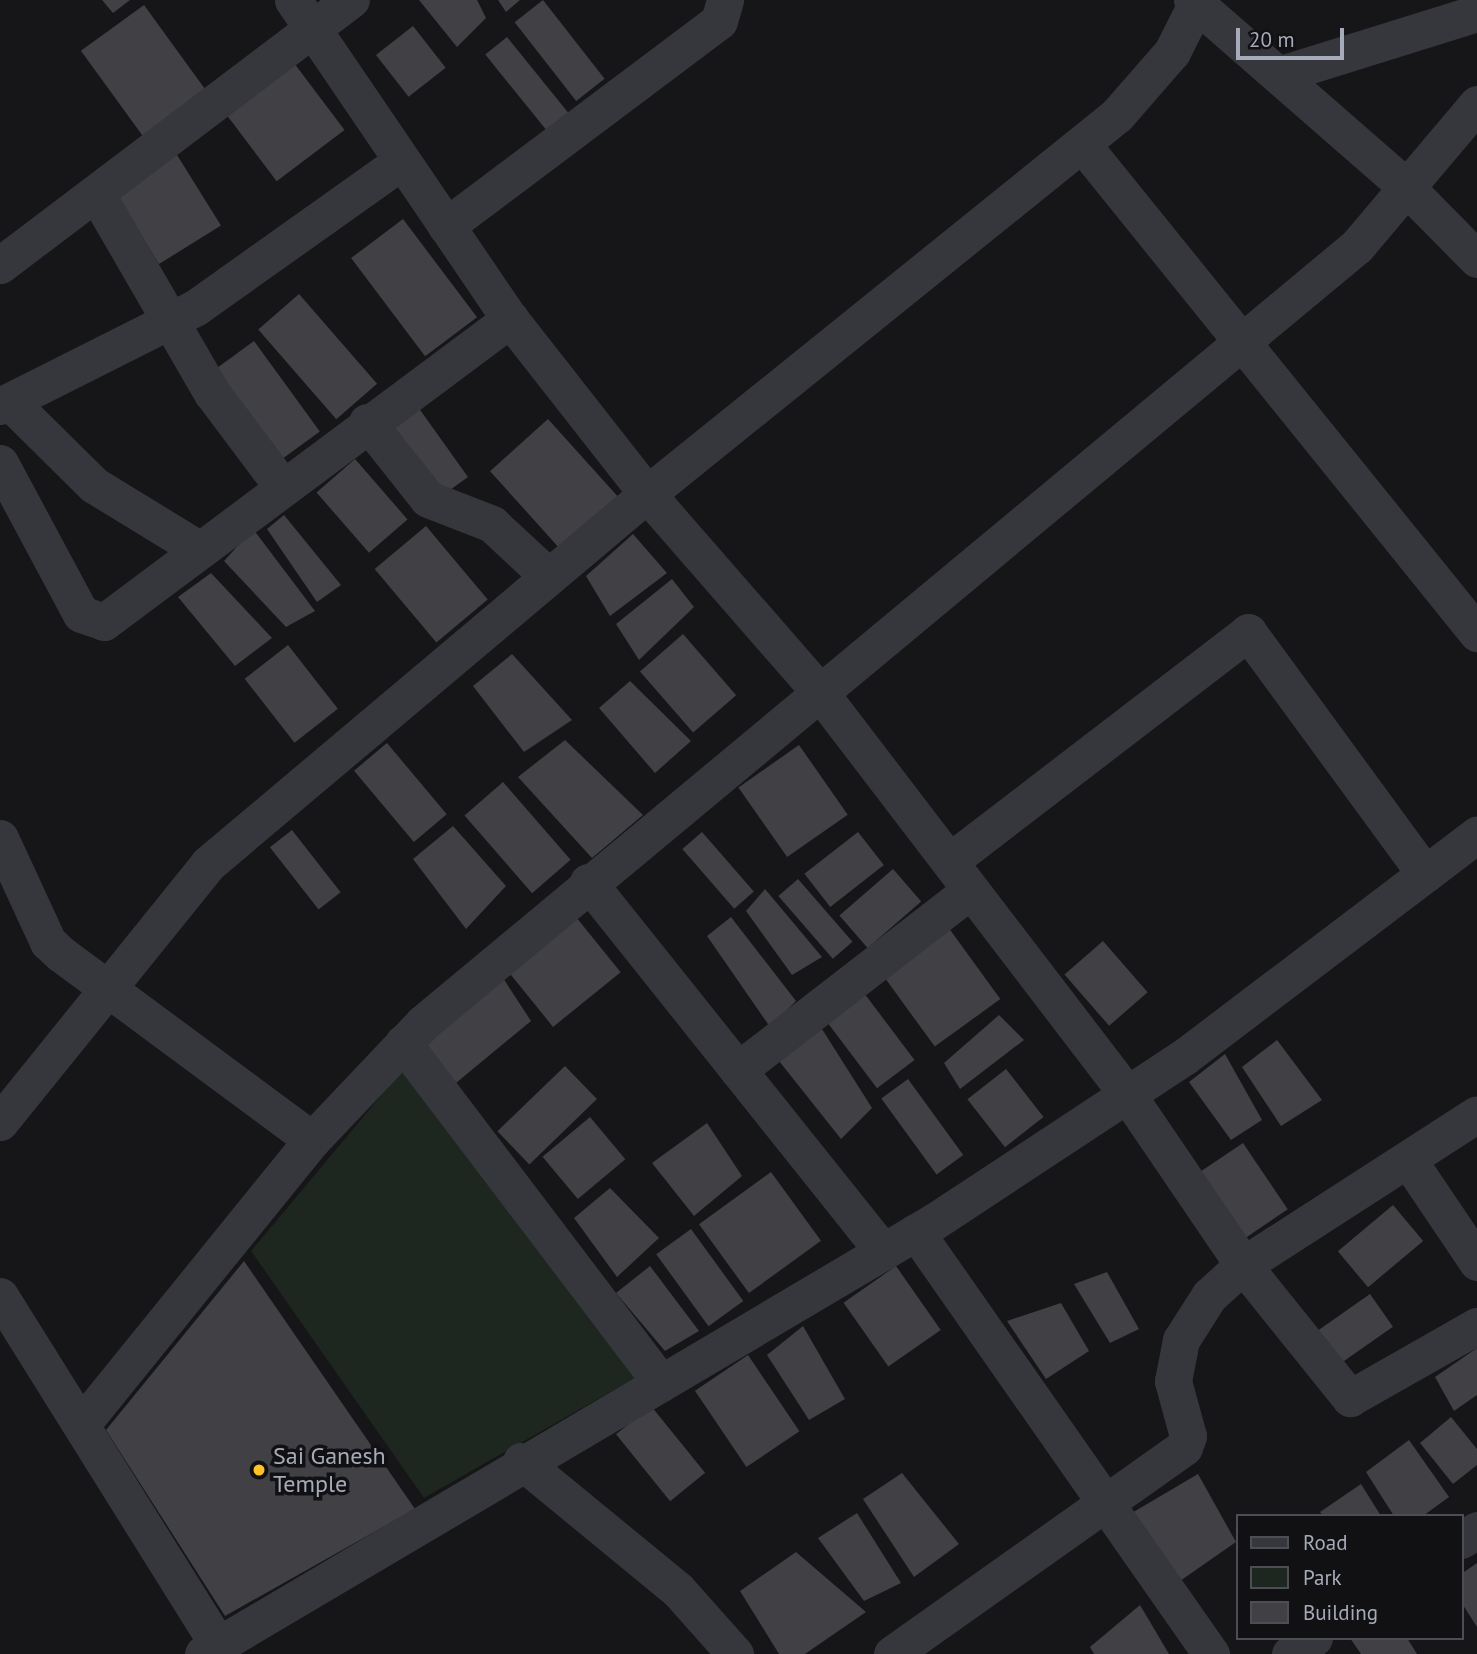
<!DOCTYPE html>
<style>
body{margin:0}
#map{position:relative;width:1477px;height:1654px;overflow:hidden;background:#161518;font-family:"PT Sans",sans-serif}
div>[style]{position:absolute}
.green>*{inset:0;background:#1d261f}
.building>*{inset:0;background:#404045;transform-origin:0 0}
.minor>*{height:37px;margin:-18.5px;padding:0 18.5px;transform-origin:18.5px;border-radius:18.5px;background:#36373d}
.dots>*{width:19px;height:19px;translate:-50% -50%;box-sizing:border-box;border:4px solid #111013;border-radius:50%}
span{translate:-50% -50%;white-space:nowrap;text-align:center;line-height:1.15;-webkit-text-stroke:7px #111013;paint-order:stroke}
.poi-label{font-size:24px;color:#a6abb9}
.left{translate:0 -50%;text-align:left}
.legend{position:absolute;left:1236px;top:1514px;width:228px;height:126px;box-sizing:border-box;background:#111013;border:2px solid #4d4e55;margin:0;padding:9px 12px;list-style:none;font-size:21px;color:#a6abb9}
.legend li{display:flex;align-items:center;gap:14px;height:35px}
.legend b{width:35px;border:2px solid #4d4e55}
.scale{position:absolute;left:1236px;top:28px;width:108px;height:32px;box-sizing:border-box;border:4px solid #a6abb9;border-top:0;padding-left:9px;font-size:21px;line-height:24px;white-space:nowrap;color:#a6abb9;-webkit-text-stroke:5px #111013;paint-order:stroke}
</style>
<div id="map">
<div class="green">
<i style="clip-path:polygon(404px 1068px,642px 1374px,424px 1498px,251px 1251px)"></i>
</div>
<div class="building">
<i style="clip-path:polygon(102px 0,130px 0,113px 13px)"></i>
<i style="clip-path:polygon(419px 0,477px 0,486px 18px,457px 47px)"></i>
<i style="clip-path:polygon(498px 0,520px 0,506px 12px)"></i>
<i style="left:543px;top:0;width:100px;height:36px;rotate:52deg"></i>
<i style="left:144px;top:5px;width:105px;height:78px;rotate:54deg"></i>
<i style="left:413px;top:26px;width:53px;height:47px;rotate:52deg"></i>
<i style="left:507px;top:37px;width:99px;height:28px;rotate:51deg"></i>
<i style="left:294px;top:63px;width:84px;height:85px;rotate:53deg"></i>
<i style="left:177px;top:155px;width:83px;height:73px;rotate:58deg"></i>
<i style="left:403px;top:219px;width:123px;height:65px;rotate:53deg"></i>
<i style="left:299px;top:294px;width:119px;height:54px;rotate:49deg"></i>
<i style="left:254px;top:341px;width:112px;height:53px;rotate:54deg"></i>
<i style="clip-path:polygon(418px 407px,468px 477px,443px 495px,391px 430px)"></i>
<i style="left:548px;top:419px;width:105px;height:78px;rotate:48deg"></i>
<i style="left:355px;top:459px;width:80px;height:51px;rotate:49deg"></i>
<i style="clip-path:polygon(284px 515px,341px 585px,317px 602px,267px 529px)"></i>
<i style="left:426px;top:526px;width:96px;height:67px;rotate:50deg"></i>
<i style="clip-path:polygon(253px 529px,315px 611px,286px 627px,224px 561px)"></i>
<i style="clip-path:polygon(633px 534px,667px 573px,610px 616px,586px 576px)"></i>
<i style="clip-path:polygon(211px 573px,272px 638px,235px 666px,178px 597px)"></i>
<i style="clip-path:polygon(672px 579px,694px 607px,639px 660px,616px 624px)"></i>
<i style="left:683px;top:634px;width:81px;height:57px;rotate:49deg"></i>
<i style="left:288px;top:645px;width:81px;height:55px;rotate:52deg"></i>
<i style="clip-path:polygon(512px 654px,572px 720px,524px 752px,473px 686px)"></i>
<i style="clip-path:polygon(630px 681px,691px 741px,655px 773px,599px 708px)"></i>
<i style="clip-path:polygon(565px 740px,643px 815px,592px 858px,518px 777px)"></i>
<i style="left:387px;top:743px;width:93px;height:43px;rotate:50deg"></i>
<i style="left:799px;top:745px;width:85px;height:74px;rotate:55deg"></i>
<i style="left:503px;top:782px;width:103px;height:51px;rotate:49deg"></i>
<i style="clip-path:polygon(453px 826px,506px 886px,466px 929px,413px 859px)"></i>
<i style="left:292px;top:830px;width:79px;height:28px;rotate:52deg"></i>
<i style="left:702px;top:832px;width:79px;height:26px;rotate:49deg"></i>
<i style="left:858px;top:832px;width:42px;height:68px;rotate:52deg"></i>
<i style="left:893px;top:869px;width:43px;height:71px;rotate:49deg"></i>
<i style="left:798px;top:879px;width:83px;height:26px;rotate:49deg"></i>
<i style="clip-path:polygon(765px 889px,822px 957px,792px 975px,746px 911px)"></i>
<i style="left:576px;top:917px;width:71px;height:87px;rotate:51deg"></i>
<i style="clip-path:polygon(731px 917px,796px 1001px,770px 1027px,707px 936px)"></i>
<i style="left:948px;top:927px;width:89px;height:81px;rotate:54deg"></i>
<i style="left:1103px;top:941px;width:68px;height:51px;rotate:49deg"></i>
<i style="clip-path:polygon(499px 972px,531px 1021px,456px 1083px,425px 1042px)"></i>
<i style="left:864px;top:993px;width:84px;height:47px;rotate:53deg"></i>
<i style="clip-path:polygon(999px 1015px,1024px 1040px,960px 1089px,944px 1063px)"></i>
<i style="clip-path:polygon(822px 1029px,872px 1108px,841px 1139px,779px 1061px)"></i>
<i style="clip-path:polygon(1277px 1040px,1322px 1100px,1281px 1126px,1242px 1067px)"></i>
<i style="clip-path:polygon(1225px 1054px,1262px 1120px,1231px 1140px,1189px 1082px)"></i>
<i style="left:565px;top:1066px;width:46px;height:94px;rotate:46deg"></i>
<i style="left:1006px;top:1069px;width:61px;height:49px;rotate:52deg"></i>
<i style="left:908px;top:1079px;width:94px;height:33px;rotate:54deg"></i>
<i style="left:590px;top:1117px;width:55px;height:62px;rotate:50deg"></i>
<i style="clip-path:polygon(707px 1123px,742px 1176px,694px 1216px,652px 1163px)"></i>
<i style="left:1243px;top:1143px;width:80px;height:52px;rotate:56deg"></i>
<i style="left:771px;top:1172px;width:85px;height:89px;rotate:54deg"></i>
<i style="clip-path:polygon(610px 1188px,659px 1238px,617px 1277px,574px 1218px)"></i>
<i style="left:1393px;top:1205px;width:47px;height:72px;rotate:50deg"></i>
<i style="left:691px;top:1229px;width:89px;height:43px;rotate:54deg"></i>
<i style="clip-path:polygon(244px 1261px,415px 1509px,225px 1616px,106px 1430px)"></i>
<i style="clip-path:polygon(650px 1266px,699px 1331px,665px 1351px,616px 1293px)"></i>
<i style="left:896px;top:1266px;width:78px;height:64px;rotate:55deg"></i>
<i style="clip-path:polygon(1107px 1272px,1139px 1329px,1110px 1343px,1074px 1284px)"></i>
<i style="left:1370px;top:1294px;width:40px;height:64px;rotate:55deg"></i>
<i style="clip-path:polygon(1061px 1303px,1089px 1351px,1046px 1379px,1007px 1321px)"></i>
<i style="clip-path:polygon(803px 1326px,845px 1399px,809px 1420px,767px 1355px)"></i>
<i style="clip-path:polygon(1477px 1348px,1477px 1395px,1454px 1411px,1435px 1377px)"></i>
<i style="left:748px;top:1355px;width:92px;height:64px;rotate:56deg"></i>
<i style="left:651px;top:1406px;width:86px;height:45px;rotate:51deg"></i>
<i style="clip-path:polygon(1451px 1417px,1477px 1449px,1477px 1465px,1453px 1484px,1420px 1443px)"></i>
<i style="clip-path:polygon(1409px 1440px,1449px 1497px,1423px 1516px,1394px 1516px,1366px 1472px)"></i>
<i style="clip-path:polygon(902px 1473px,959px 1544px,914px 1577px,863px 1499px)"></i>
<i style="clip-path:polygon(1198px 1474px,1236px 1542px,1180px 1581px,1130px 1514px)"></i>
<i style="clip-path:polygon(1361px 1484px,1381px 1516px,1323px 1516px,1320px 1512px)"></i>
<i style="clip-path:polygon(857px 1513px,901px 1583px,864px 1601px,818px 1538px)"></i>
<i style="clip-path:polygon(796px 1552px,866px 1612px,805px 1654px,779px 1654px,740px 1591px)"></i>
<i style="clip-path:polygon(1477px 1563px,1477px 1627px,1461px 1602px,1461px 1574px)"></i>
<i style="clip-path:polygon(1140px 1605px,1169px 1654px,1094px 1654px,1090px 1647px)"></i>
<i style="clip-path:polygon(1350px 1638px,1407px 1638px,1417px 1654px,1361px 1654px)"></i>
</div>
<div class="minor">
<i style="left:293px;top:0;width:386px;rotate:55.8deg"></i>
<i style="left:510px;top:319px;width:222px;rotate:51.9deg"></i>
<i style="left:647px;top:494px;width:260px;rotate:48.9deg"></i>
<i style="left:818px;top:690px;width:509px;rotate:52.59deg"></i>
<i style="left:1127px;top:1094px;width:207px;rotate:55.8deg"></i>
<i style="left:1243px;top:1265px;width:278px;rotate:-32.8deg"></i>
<i style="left:1192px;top:0;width:281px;rotate:41.1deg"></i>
<i style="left:1404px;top:185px;width:104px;rotate:45.4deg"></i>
<i style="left:1278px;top:75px;width:208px;rotate:-17.3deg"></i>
<i style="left:1082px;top:144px;width:629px;rotate:51.07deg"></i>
<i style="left:96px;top:193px;width:231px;rotate:59.9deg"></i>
<i style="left:212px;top:393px;width:115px;rotate:53.1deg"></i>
<i style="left:446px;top:226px;width:341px;rotate:-36.9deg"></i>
<i style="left:719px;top:21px;width:22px;rotate:-74deg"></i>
<i style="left:0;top:265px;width:440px;rotate:-37.1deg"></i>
<i style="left:10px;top:402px;width:118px;rotate:44.7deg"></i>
<i style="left:94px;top:485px;width:124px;rotate:31.5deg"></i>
<i style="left:0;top:406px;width:218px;rotate:-26.7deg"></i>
<i style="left:195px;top:308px;width:254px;rotate:-35.4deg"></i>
<i style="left:367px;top:422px;width:98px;rotate:51.6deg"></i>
<i style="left:428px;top:499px;width:69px;rotate:21.3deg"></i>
<i style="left:492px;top:524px;width:76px;rotate:42.9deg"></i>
<i style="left:0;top:463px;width:171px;rotate:61.8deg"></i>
<i style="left:81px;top:614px;width:24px;rotate:19deg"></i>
<i style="left:104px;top:622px;width:507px;rotate:-36.73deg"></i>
<i style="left:0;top:838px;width:115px;rotate:65.2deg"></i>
<i style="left:48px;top:942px;width:18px;rotate:43deg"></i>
<i style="left:61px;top:954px;width:312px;rotate:36.5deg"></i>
<i style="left:950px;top:861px;width:376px;rotate:-37.5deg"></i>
<i style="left:1248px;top:632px;width:300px;rotate:53.8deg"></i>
<i style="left:588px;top:882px;width:473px;rotate:51.4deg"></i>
<i style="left:403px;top:1043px;width:427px;rotate:52.8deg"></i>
<i style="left:738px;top:1070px;width:294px;rotate:-37.7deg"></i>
<i style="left:0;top:1122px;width:331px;rotate:-51.1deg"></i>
<i style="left:208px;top:864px;width:574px;rotate:-40.13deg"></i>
<i style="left:647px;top:494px;width:604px;rotate:-38.88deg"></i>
<i style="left:1117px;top:115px;width:84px;rotate:-48.9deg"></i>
<i style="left:1172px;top:52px;width:58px;rotate:-63.4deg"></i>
<i style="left:1409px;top:1161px;width:122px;rotate:56deg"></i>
<i style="left:916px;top:1232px;width:515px;rotate:55.04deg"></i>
<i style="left:0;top:1296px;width:411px;rotate:58deg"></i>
<i style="left:81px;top:1425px;width:367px;rotate:-51deg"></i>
<i style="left:312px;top:1140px;width:161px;rotate:-46.5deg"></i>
<i style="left:423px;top:1023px;width:1215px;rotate:-39.76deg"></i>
<i style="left:1357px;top:246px;width:186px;rotate:-49.8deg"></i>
<i style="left:521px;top:1461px;width:203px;rotate:39.4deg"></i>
<i style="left:678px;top:1590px;width:86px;rotate:48.3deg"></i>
<i style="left:1461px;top:1540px;width:19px;rotate:-32deg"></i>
<i style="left:203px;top:1654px;width:850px;rotate:-30.61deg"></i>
<i style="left:935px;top:1221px;width:298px;rotate:-33.4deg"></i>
<i style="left:1184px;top:1057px;width:368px;rotate:-37.2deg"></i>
<i style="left:892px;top:1654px;width:358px;rotate:-35.3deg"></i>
<i style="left:1184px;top:1447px;width:12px;rotate:-70deg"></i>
<i style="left:1188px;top:1436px;width:57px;rotate:-105.3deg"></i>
<i style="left:1173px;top:1381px;width:42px;rotate:-79deg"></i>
<i style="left:1181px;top:1340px;width:52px;rotate:-57.5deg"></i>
<i style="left:1209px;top:1296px;width:46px;rotate:-42.4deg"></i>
<i style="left:1243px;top:1265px;width:171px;rotate:51.2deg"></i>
<i style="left:1350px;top:1398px;width:146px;rotate:-29.6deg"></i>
<i style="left:1290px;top:1654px;width:29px;rotate:-34deg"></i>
</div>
<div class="dots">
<i style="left:259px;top:1470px;background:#ffc126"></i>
</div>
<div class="poi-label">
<span class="left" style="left:273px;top:1470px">Sai Ganesh<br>Temple</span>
</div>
<ul class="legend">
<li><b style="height:9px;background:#36373d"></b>Road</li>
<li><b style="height:19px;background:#1d261f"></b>Park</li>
<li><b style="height:19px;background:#404045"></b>Building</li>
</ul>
<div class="scale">20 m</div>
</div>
